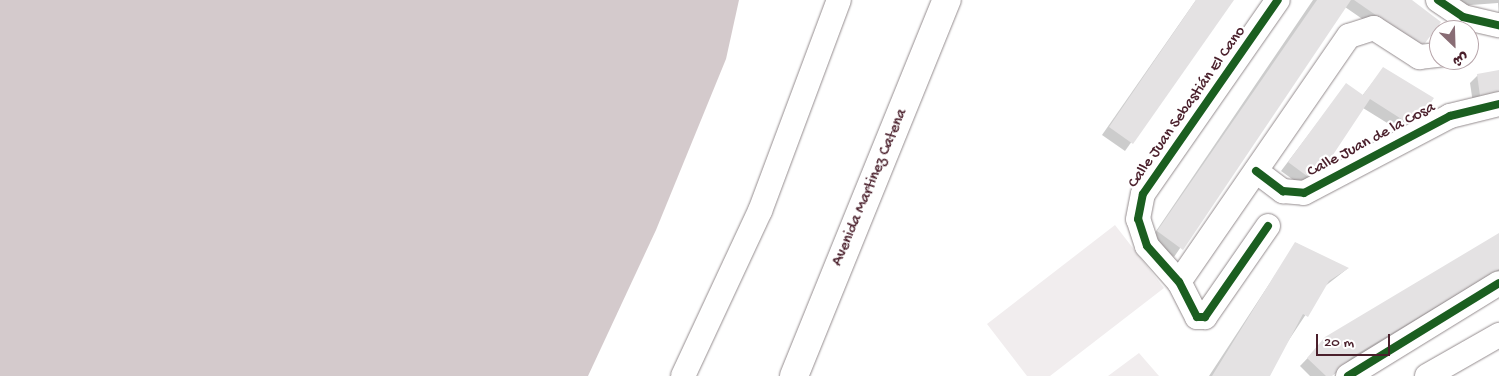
<!DOCTYPE html>
<meta charset="utf-8">
<style>
body{margin:0}
#map{position:relative;width:1499px;height:376px;overflow:hidden;background:#fff;font-family:"Gochi Hand","Playpen Sans Arabic",sans-serif}
div>[style]{position:absolute}
.built>*{inset:0;background:#f1edee}
.water>*{inset:0;background:#d4cacc}
.shadow>*{inset:0;background:#0003}
.building>*{inset:0;background:#e4e2e3}
.roads{filter:drop-shadow(0 0 1px #948c8e) drop-shadow(0 0 1px #948c8e)}
.minor>*{height:24px;margin:-12px;padding:0 12px;transform-origin:12px;border-radius:12px;background:#fff}
.highway>*{height:28px;margin:-14px;padding:0 14px;transform-origin:14px;border-radius:14px;background:#fff}
.cycleway>*{height:8px;margin:-4px;padding:0 4px;transform-origin:4px;border-radius:4px;background:#1b5e20}
span{translate:-50% -50%;white-space:nowrap;text-align:center;line-height:1.15;-webkit-text-stroke:4.5px #fff;paint-order:stroke}
.street-label{font-size:16px;color:#4a1f2b}
.north{position:absolute;left:1429px;top:20px;width:50px;height:50px;box-sizing:border-box;background:#fff;border:1px solid #b7a5aa;border-radius:50%;rotate:156deg;font-size:14px;font-weight:700;line-height:20px;text-align:center;color:#4a1f2b}
.north::after{content:'';display:block;margin:auto;width:18px;height:22px;background:#896d75;clip-path:polygon(50% 0,100% 100%,50% 72%,0 100%)}
.scale{position:absolute;left:1316px;top:334px;width:74px;height:22px;box-sizing:border-box;border:2px solid #4a1f2b;border-top:0;padding-left:6px;font-size:15px;line-height:18px;white-space:nowrap;color:#4a1f2b;-webkit-text-stroke:4px #fff;paint-order:stroke}
</style>
<div id="map">
<div class="built">
<i style="clip-path:polygon(1115px 225px,1164px 288px,1050px 376px,1027px 376px,987px 324px)"></i>
<i style="clip-path:polygon(1139px 353px,1159px 376px,1108px 376px)"></i>
</div>
<div class="water">
<i style="clip-path:polygon(0 0,739px 0,726px 59px,656px 230px,588px 376px,0 376px)"></i>
</div>
<div class="shadow">
<i style="clip-path:polygon(1196px 0,1232px 0,1125px 151px,1102px 135px)"></i>
<i style="clip-path:polygon(1313px 0,1407px 0,1413px 54px,1345px 7px,1174px 257px,1150px 240px)"></i>
<i style="clip-path:polygon(1430px 0,1499px 0,1499px 21px,1498px 3px,1444px 7px)"></i>
<i style="clip-path:polygon(1383px 69px,1432px 98px,1405px 134px,1363px 108px,1306px 189px,1281px 171px,1346px 85px,1362px 96px)"></i>
<i style="clip-path:polygon(1499px 71px,1474px 110px,1470px 83px,1478px 75px)"></i>
<i style="clip-path:polygon(1499px 234px,1499px 273px,1331px 376px,1310px 376px,1300px 366px,1322px 343px)"></i>
<i style="clip-path:polygon(1296px 243px,1347px 269px,1324px 287px,1265px 376px,1209px 376px)"></i>
</div>
<div class="building">
<i style="clip-path:polygon(1196px 0,1234px 0,1133px 144px,1109px 127px)"></i>
<i style="clip-path:polygon(1317px 0,1351px 0,1183px 250px,1157px 231px)"></i>
<i style="clip-path:polygon(1354px 0,1412px 0,1441px 22px,1422px 47px)"></i>
<i style="clip-path:polygon(1383px 67px,1434px 98px,1414px 127px,1370px 99px,1315px 182px,1288px 162px,1346px 83px,1363px 95px)"></i>
<i style="clip-path:polygon(1499px 70px,1499px 101px,1481px 103px,1477px 74px)"></i>
<i style="clip-path:polygon(1499px 233px,1499px 269px,1352px 357px,1332px 376px,1326px 376px,1307px 358px,1325px 337px)"></i>
<i style="clip-path:polygon(1295px 242px,1349px 268px,1329px 281px,1308px 317px,1303px 314px,1270px 376px,1212px 376px)"></i>
</div>
<div class="roads">
<div class="minor">
<i style="left:1438px;top:0;width:30px;rotate:34deg"></i>
<i style="left:1463px;top:17px;width:37px;rotate:13deg"></i>
<i style="left:1256px;top:171px;width:34px;rotate:37deg"></i>
<i style="left:1283px;top:191px;width:21px;rotate:5deg"></i>
<i style="left:1304px;top:193px;width:165px;rotate:-27.8deg"></i>
<i style="left:1450px;top:116px;width:50px;rotate:-13.8deg"></i>
<i style="left:1268px;top:226px;width:111px;rotate:124.7deg"></i>
<i style="left:1205px;top:317px;width:8px;rotate:180deg"></i>
<i style="left:1197px;top:317px;width:39px;rotate:-117deg"></i>
<i style="left:1179px;top:282px;width:48px;rotate:-131.6deg"></i>
<i style="left:1147px;top:246px;width:28px;rotate:-108deg"></i>
<i style="left:1138px;top:219px;width:25px;rotate:-79deg"></i>
<i style="left:1143px;top:194px;width:236px;rotate:-55.2deg"></i>
<i style="left:1179px;top:282px;width:299px;rotate:-55.4deg"></i>
<i style="left:1349px;top:36px;width:26px;rotate:-18deg"></i>
<i style="left:1374px;top:28px;width:54px;rotate:32.8deg"></i>
<i style="left:1419px;top:57px;width:20px;rotate:-6deg"></i>
<i style="left:683px;top:376px;width:182px;rotate:-65deg"></i>
<i style="left:760px;top:211px;width:225px;rotate:-69.5deg"></i>
<i style="left:1348px;top:376px;width:177px;rotate:-31.6deg"></i>
<i style="left:1427px;top:376px;width:83px;rotate:-29.7deg"></i>
</div>
<div class="highway">
<i style="left:794px;top:376px;width:406px;rotate:-67.9deg"></i>
</div>
</div>
<div class="cycleway">
<i style="left:1438px;top:0;width:30px;rotate:34deg"></i>
<i style="left:1463px;top:17px;width:37px;rotate:13deg"></i>
<i style="left:1256px;top:171px;width:34px;rotate:37deg"></i>
<i style="left:1283px;top:191px;width:21px;rotate:5deg"></i>
<i style="left:1304px;top:193px;width:165px;rotate:-27.8deg"></i>
<i style="left:1450px;top:116px;width:50px;rotate:-13.8deg"></i>
<i style="left:1268px;top:226px;width:111px;rotate:124.7deg"></i>
<i style="left:1205px;top:317px;width:8px;rotate:180deg"></i>
<i style="left:1197px;top:317px;width:39px;rotate:-117deg"></i>
<i style="left:1179px;top:282px;width:48px;rotate:-131.6deg"></i>
<i style="left:1147px;top:246px;width:28px;rotate:-108deg"></i>
<i style="left:1138px;top:219px;width:25px;rotate:-79deg"></i>
<i style="left:1143px;top:194px;width:236px;rotate:-55.2deg"></i>
<i style="left:1348px;top:376px;width:177px;rotate:-31.6deg"></i>
</div>
<div class="street-label">
<span style="left:1188px;top:108px;rotate:-55deg">Calle Juan Sebastián El Cano</span>
<span style="left:1372px;top:141px;rotate:-28deg">Calle Juan de la Cosa</span>
<span style="left:871px;top:188px;rotate:-67deg">Avenida Martinez Catena</span>
</div>
<div class="north">ش</div>
<div class="scale">20 m</div>
</div>
